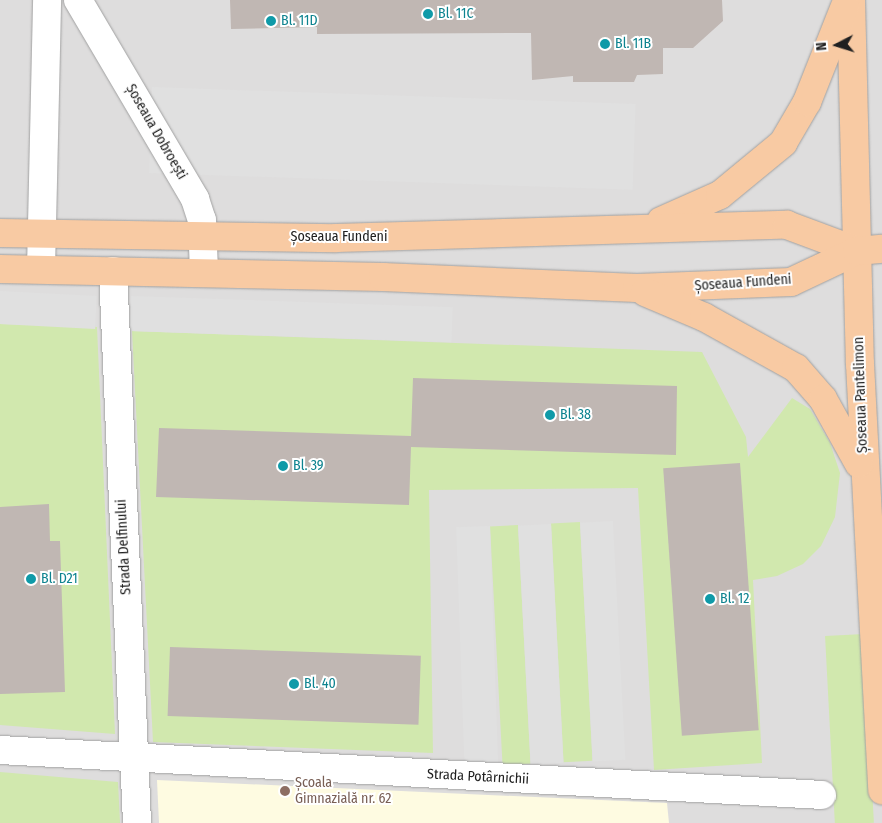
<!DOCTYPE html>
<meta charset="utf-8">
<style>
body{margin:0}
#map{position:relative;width:882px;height:823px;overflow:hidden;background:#f0ece6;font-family:"Fira Sans Condensed",sans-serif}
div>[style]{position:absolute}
.residential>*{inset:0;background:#dedddd;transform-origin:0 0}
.education>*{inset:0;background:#fefbe1}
.grass>*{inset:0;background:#d1e8ae;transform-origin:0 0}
.parking>*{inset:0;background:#e0e0e0;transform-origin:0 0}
.building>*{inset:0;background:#c0b7b3;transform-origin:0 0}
.roads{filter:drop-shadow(0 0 1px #a1a1a1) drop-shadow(0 0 1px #a1a1a1)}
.minor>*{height:28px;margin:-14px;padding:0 14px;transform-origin:14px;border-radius:14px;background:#fff}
.major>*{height:28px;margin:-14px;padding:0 14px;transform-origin:14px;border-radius:14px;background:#f8caa3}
.dots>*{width:14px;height:14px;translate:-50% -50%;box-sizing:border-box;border:2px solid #fff;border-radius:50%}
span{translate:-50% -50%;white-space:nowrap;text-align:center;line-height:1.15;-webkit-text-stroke:4px #fff;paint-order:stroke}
.culture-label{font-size:14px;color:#0d838f}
.left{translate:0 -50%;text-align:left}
.street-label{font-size:14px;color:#202020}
.education-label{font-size:14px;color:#785e54}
.north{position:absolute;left:812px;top:20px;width:50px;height:50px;-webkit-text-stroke:4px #fff;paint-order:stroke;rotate:265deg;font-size:14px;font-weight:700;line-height:20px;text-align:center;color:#202020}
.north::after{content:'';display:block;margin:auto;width:18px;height:22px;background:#202020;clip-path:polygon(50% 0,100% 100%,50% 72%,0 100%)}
</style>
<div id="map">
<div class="residential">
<i style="left:0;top:0;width:882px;height:823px"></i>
</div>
<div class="education">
<i style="clip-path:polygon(157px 780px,667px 803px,669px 823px,159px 823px)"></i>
</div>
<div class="grass">
<i style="clip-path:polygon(0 324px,97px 327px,115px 734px,0 725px)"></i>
<i style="clip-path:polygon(132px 331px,702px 352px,746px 437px,748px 457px,792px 398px,810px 409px,830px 443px,840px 473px,835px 517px,821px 546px,803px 564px,777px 576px,753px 580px,762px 763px,654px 770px,638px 488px,429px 490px,433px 753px,153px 742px)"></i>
<i style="left:580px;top:522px;width:239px;height:29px;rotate:87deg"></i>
<i style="left:518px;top:525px;width:239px;height:28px;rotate:87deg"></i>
<i style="left:864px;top:634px;width:189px;height:39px;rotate:87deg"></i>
<i style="clip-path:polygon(0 772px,118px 782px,120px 823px,0 823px)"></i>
</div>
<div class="parking">
<i style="left:152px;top:87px;width:484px;height:86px;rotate:2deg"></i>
<i style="left:0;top:291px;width:97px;height:33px;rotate:3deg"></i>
<i style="left:131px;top:296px;width:322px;height:35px;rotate:2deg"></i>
<i style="left:613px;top:521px;width:239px;height:33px;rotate:87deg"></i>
<i style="left:551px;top:524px;width:239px;height:33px;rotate:87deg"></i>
<i style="left:490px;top:526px;width:240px;height:34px;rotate:88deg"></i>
</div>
<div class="building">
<i style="clip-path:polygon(230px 0,722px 0,723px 21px,693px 48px,663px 48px,663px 74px,637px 75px,634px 82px,573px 82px,573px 76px,532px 80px,531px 33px,317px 34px,317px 27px,231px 29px)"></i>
<i style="clip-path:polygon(413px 378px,677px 386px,676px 455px,411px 447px,409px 505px,156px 497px,159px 428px,411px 436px)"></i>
<i style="left:740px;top:463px;width:268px;height:77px;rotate:86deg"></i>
<i style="clip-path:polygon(49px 504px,50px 541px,60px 541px,65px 692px,0 694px,0 507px)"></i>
<i style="left:170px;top:647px;width:251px;height:69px;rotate:2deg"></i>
</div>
<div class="roads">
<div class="minor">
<i style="left:78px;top:0;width:231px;rotate:59.5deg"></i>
<i style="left:195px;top:199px;width:22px;rotate:72deg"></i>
<i style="left:202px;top:220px;width:53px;rotate:87.8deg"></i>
<i style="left:41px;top:269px;width:269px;rotate:-88.7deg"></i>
<i style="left:113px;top:271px;width:553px;rotate:87.51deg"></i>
<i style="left:0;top:750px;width:823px;rotate:3.13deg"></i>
</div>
<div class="major">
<i style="left:851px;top:0;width:364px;rotate:88.6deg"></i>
<i style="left:860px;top:364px;width:427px;rotate:87deg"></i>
<i style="left:661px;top:221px;width:64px;rotate:-23.8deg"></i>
<i style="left:720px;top:195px;width:82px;rotate:-39.5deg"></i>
<i style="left:783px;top:143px;width:48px;rotate:-59.7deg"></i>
<i style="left:807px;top:102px;width:103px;rotate:-68.4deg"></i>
<i style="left:0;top:233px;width:336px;rotate:0.9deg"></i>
<i style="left:336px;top:238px;width:451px;rotate:-1.7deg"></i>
<i style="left:787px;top:225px;width:75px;rotate:20.4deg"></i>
<i style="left:0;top:269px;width:383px;rotate:1.2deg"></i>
<i style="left:383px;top:277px;width:254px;rotate:2.5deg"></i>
<i style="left:637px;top:288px;width:154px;rotate:-2.2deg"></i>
<i style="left:791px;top:282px;width:73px;rotate:-25.2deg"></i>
<i style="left:857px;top:251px;width:25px;rotate:-5deg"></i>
<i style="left:645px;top:292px;width:64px;rotate:23deg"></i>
<i style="left:704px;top:317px;width:105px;rotate:29deg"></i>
<i style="left:796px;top:368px;width:41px;rotate:48.9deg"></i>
<i style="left:823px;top:399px;width:74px;rotate:61deg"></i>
</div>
</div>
<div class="dots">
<i style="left:428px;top:14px;background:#0f9aa8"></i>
<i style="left:271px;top:21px;background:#0f9aa8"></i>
<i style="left:605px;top:44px;background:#0f9aa8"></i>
<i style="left:550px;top:415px;background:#0f9aa8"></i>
<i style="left:283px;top:466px;background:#0f9aa8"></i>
<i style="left:31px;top:579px;background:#0f9aa8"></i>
<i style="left:710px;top:599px;background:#0f9aa8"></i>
<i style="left:294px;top:684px;background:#0f9aa8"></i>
<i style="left:285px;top:791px;background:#8d6e63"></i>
</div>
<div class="culture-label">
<span class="left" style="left:438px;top:14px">Bl. 11C</span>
<span class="left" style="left:281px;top:21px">Bl. 11D</span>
<span class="left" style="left:615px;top:44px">Bl. 11B</span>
<span class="left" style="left:560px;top:415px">Bl. 38</span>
<span class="left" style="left:293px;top:466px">Bl. 39</span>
<span class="left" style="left:41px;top:579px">Bl. D21</span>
<span class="left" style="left:720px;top:599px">Bl. 12</span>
<span class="left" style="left:304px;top:684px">Bl. 40</span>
</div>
<div class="street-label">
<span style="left:156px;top:132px;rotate:60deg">Șoseaua Dobroești</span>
<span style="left:339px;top:237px">Șoseaua Fundeni</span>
<span style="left:743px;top:283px;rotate:-4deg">Șoseaua Fundeni</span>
<span style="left:861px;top:395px;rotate:-92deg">Șoseaua Pantelimon</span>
<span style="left:124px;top:547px;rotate:-93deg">Strada Delfinului</span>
<span style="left:478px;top:777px;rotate:3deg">Strada Potârnichii</span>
</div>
<div class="education-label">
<span class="left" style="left:295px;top:791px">Școala<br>Gimnazială nr. 62</span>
</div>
<div class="north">N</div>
</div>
